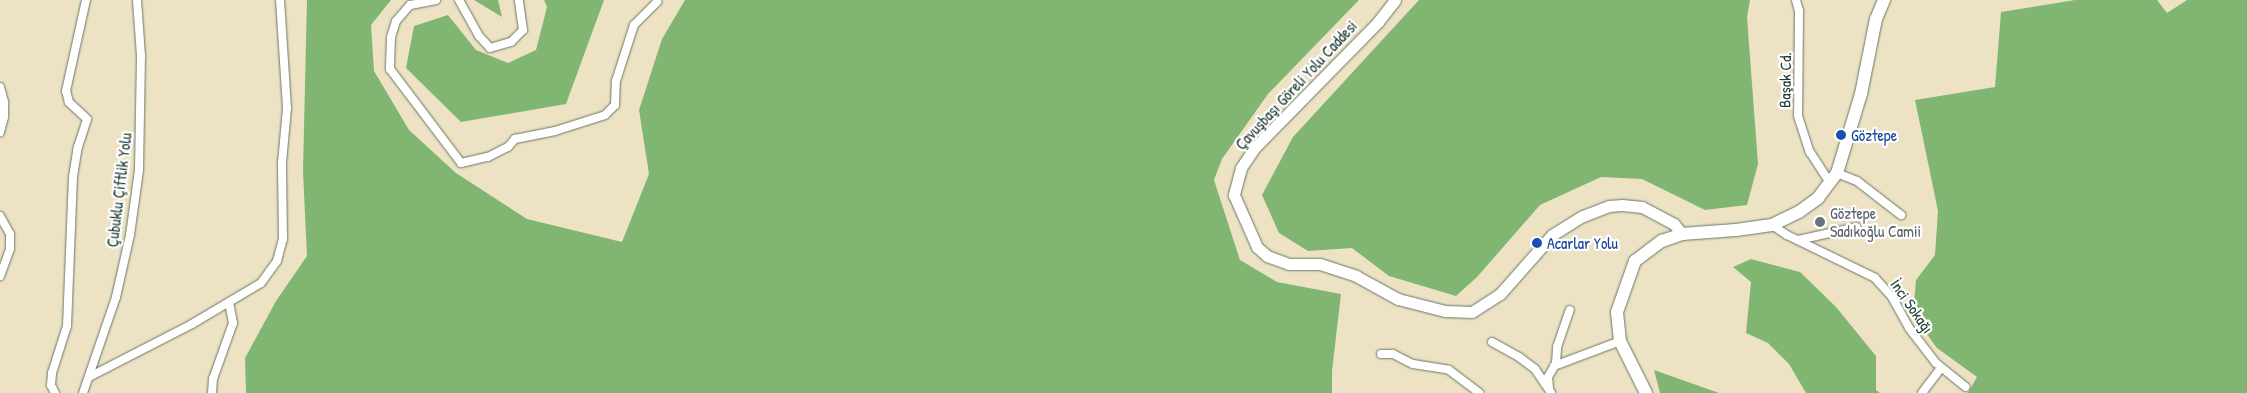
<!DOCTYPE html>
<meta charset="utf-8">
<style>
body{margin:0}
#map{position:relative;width:2247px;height:393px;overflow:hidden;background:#ede3c4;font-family:"Patrick Hand",sans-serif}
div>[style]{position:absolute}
.forest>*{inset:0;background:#80b672}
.roads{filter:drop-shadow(0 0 1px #677766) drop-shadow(0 0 1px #677766)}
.street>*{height:8px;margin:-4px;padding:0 4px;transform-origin:4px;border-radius:4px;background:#fff}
.secondary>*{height:11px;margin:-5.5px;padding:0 5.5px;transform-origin:5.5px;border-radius:5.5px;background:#fff}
.primary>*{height:12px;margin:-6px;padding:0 6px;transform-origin:6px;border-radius:6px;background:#fff}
.dots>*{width:14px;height:14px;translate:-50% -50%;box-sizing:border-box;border:2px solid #fff;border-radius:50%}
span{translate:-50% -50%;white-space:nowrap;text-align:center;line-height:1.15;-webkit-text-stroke:4.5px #fff;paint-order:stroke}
.street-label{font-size:16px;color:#1f3d34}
.transit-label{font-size:16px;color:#164399}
.left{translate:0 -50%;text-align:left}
.worship-label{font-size:16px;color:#5b616d}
</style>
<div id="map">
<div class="forest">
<i style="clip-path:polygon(307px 0,391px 0,371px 25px,374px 71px,409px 130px,456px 173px,527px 219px,622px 242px,649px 174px,639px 110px,662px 39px,685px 0,1359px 0,1268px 94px,1222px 159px,1214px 180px,1240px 260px,1277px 282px,1341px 294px,1332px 371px,1332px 393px,246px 393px,245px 358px,276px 301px,307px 256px,303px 171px)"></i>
<i style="clip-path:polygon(474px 0,498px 0,502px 17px)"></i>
<i style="clip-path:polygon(544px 0,604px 0,566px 104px,461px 122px,406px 68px,414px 26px,448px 15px,476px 50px,508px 63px,536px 50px,547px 7px)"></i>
<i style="clip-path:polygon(1419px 0,1750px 0,1747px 17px,1758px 164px,1747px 205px,1705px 210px,1642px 179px,1601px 177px,1540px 205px,1477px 277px,1456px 296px,1389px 276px,1352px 248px,1308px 251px,1279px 233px,1262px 195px,1293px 137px)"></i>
<i style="clip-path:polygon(2075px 0,2157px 0,2167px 13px,2187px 0,2247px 0,2247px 393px,1968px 393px,1977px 377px,1937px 348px,1913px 315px,1916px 280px,1935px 255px,1938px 211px,1915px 100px,1995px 87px,2001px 12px)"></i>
<i style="clip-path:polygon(1751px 259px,1800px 272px,1836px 307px,1876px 356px,1876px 390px,1880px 393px,1806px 393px,1789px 364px,1768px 343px,1746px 333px,1751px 282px,1733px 267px)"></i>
<i style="clip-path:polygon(1654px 370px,1719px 393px,1660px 393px)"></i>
</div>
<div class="roads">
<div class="street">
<i style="left:436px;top:0;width:26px;rotate:169deg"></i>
<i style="left:410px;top:5px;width:21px;rotate:131deg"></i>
<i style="left:396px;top:21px;width:17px;rotate:107deg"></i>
<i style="left:391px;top:37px;width:32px;rotate:92deg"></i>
<i style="left:390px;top:69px;width:118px;rotate:52.9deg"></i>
<i style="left:461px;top:163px;width:28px;rotate:-13deg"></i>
<i style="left:488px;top:157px;width:22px;rotate:-27deg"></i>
<i style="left:508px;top:147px;width:11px;rotate:-49deg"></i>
<i style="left:515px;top:139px;width:41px;rotate:-11.3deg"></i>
<i style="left:555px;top:131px;width:52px;rotate:-17.7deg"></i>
<i style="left:605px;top:115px;width:14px;rotate:-45deg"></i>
<i style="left:615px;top:105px;width:24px;rotate:-88deg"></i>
<i style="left:616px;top:81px;width:59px;rotate:-72.2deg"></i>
<i style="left:634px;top:25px;width:33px;rotate:-45deg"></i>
<i style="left:459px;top:0;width:41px;rotate:60.9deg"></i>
<i style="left:479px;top:36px;width:16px;rotate:47deg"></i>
<i style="left:490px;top:48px;width:22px;rotate:-16deg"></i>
<i style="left:511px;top:42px;width:17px;rotate:-45deg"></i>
<i style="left:523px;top:30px;width:30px;rotate:-98deg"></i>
<i style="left:1796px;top:0;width:11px;rotate:75deg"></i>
<i style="left:1799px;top:11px;width:105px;rotate:90.5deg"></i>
<i style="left:1798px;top:116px;width:38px;rotate:72deg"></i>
<i style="left:1810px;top:152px;width:37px;rotate:57deg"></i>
<i style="left:0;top:87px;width:16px;rotate:75deg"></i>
<i style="left:4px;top:102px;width:15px;rotate:90deg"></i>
<i style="left:4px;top:117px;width:16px;rotate:105deg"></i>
<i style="left:1837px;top:173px;width:22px;rotate:22deg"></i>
<i style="left:1857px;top:181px;width:56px;rotate:37.7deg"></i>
<i style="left:0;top:216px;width:21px;rotate:61deg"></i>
<i style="left:10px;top:234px;width:15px;rotate:90deg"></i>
<i style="left:10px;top:249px;width:29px;rotate:110deg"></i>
<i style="left:1772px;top:225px;width:18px;rotate:34deg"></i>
<i style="left:1787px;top:235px;width:98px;rotate:26deg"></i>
<i style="left:1875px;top:278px;width:25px;rotate:48deg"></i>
<i style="left:1892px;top:297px;width:35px;rotate:61deg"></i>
<i style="left:1909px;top:328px;width:44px;rotate:52.4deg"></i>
<i style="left:1936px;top:363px;width:38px;rotate:39deg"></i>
<i style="left:1798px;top:240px;width:60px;rotate:-12.4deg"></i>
<i style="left:1492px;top:342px;width:31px;rotate:29deg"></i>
<i style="left:1519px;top:357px;width:20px;rotate:37deg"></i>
<i style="left:1535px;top:369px;width:29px;rotate:56deg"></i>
<i style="left:1381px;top:354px;width:12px"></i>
<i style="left:1393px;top:354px;width:22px;rotate:27deg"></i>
<i style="left:1413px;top:364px;width:36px;rotate:9deg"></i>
<i style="left:1449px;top:370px;width:38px;rotate:37deg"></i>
<i style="left:1554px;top:366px;width:71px;rotate:-20.7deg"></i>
<i style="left:89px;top:377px;width:116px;rotate:-27.2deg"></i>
<i style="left:192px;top:324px;width:80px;rotate:-30.7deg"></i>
<i style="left:261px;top:283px;width:27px;rotate:-54deg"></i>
<i style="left:277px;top:261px;width:23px;rotate:-75deg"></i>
<i style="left:283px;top:239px;width:76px;rotate:-90.8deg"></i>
<i style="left:282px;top:163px;width:55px;rotate:-84.8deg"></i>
<i style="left:287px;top:108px;width:108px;rotate:-93.7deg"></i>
<i style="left:1549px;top:388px;width:11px;rotate:-95deg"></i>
<i style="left:1548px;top:377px;width:16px;rotate:-60deg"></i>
<i style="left:1556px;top:363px;width:16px;rotate:-86deg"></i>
<i style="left:1557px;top:347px;width:39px;rotate:-71deg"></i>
<i style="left:55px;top:393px;width:9px;rotate:-117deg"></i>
<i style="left:51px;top:385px;width:12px;rotate:-85deg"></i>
<i style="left:52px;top:373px;width:49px;rotate:-72.3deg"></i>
<i style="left:67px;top:326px;width:149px;rotate:-87.7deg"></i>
<i style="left:73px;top:177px;width:30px;rotate:-81deg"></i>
<i style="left:78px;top:147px;width:29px;rotate:-72deg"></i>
<i style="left:87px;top:119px;width:25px;rotate:-137deg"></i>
<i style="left:69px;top:102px;width:11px;rotate:-105deg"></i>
<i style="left:66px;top:91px;width:93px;rotate:-77.6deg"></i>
<i style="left:83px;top:393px;width:102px;rotate:-71deg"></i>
<i style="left:116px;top:297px;width:64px;rotate:-77.3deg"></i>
<i style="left:130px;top:235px;width:66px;rotate:-82.1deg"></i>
<i style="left:139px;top:170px;width:114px;rotate:-89deg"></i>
<i style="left:141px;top:56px;width:56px;rotate:-94.1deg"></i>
<i style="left:212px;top:393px;width:14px;rotate:-86deg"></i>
<i style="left:213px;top:379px;width:59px;rotate:-70.3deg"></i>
<i style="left:233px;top:323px;width:21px;rotate:-101deg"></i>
<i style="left:1922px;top:393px;width:31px;rotate:-53deg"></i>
</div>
<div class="secondary">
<i style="left:1395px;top:0;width:28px;rotate:128deg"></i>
<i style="left:1378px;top:22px;width:175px;rotate:134.5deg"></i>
<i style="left:1255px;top:147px;width:25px;rotate:124deg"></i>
<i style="left:1241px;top:168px;width:28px;rotate:105deg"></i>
<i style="left:1234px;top:195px;width:57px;rotate:66.1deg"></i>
<i style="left:1257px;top:247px;width:13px;rotate:42deg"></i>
<i style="left:1267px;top:256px;width:23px;rotate:20deg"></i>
<i style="left:1289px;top:264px;width:31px"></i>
<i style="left:1320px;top:264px;width:38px;rotate:18deg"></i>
<i style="left:1356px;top:276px;width:48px;rotate:28.7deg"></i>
<i style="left:1398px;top:299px;width:49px;rotate:14.3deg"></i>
<i style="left:1445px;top:311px;width:27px;rotate:2deg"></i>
<i style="left:1472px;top:312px;width:33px;rotate:-33deg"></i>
<i style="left:1500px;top:294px;width:79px;rotate:-48.6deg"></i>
<i style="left:1552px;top:235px;width:36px;rotate:-32deg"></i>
<i style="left:1583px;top:216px;width:28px;rotate:-21deg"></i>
<i style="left:1609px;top:206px;width:13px;rotate:-4deg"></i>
<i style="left:1622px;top:205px;width:20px;rotate:6deg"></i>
<i style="left:1642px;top:207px;width:36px;rotate:28deg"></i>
<i style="left:1674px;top:224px;width:13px;rotate:51deg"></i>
</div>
<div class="primary">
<i style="left:1646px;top:393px;width:58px;rotate:-116.6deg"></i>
<i style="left:1620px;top:341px;width:29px;rotate:-96deg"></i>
<i style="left:1617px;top:312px;width:54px;rotate:-70.6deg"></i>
<i style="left:1635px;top:261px;width:34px;rotate:-37deg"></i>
<i style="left:1662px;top:241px;width:21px;rotate:-19deg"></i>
<i style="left:1682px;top:234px;width:54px;rotate:-4.2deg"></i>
<i style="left:1736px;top:230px;width:36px;rotate:-8deg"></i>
<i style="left:1772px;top:225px;width:30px;rotate:-26deg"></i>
<i style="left:1799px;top:212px;width:24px;rotate:-36deg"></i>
<i style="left:1818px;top:198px;width:31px;rotate:-53deg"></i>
<i style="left:1837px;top:173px;width:83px;rotate:-73.1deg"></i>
<i style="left:1861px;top:94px;width:76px;rotate:-78.7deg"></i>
<i style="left:1876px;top:19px;width:21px;rotate:-67deg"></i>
</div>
</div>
<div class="dots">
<i style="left:1841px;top:135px;background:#1a4fb4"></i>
<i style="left:1820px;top:222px;background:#6b7280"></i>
<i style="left:1537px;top:243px;background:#1a4fb4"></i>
</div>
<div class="street-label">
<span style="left:1785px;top:80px;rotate:-89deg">Başak Cd.</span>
<span style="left:1296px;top:85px;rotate:-47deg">Çavuşbaşı Göreli Yolu Caddesi</span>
<span style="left:119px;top:190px;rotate:-83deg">Çubuklu Çiftlik Yolu</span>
<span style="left:1912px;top:306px;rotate:55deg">İnci Sokağı</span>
</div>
<div class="transit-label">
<span class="left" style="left:1851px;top:135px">Göztepe</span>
<span class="left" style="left:1547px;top:243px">Acarlar Yolu</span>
</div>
<div class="worship-label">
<span class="left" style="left:1830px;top:222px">Göztepe<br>Sadıkoğlu Camii</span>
</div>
</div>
